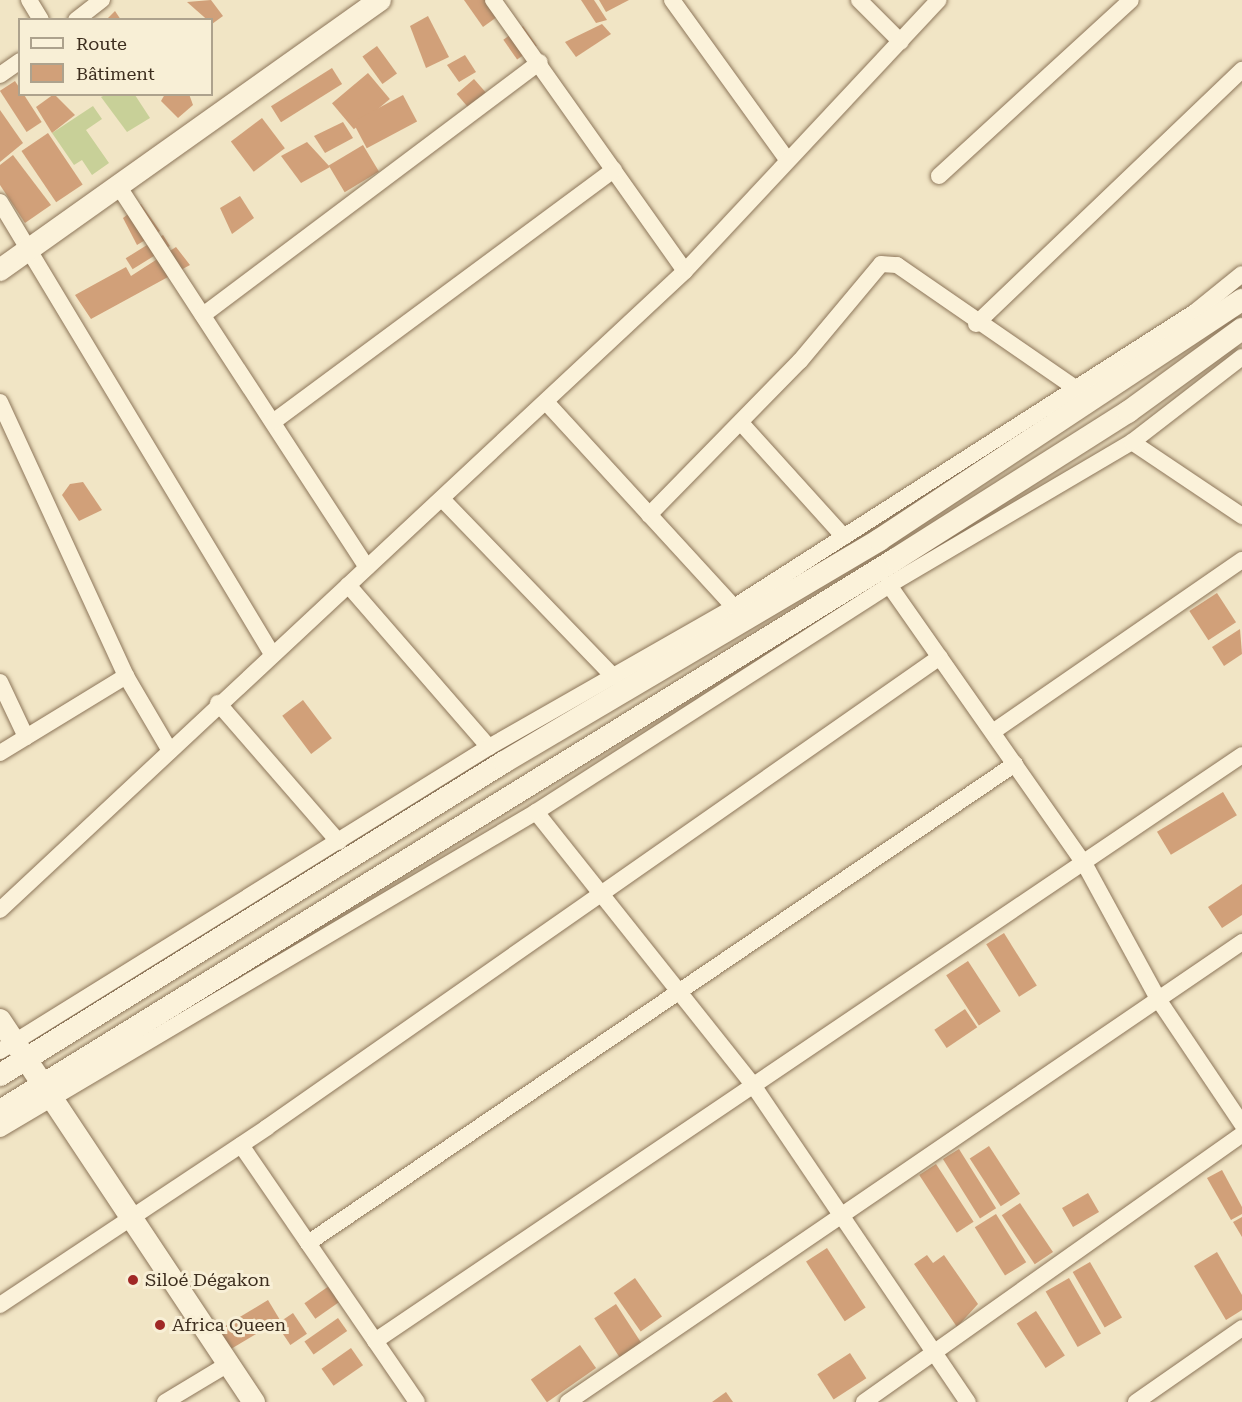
<!DOCTYPE html>
<meta charset="utf-8">
<style>
body{margin:0}
#map{position:relative;width:1242px;height:1402px;overflow:hidden;background:#f1e5c5;font-family:"Roboto Serif",serif}
div>[style]{position:absolute}
.green>*{inset:0;background:#c8d098}
.building>*{inset:0;background:#d1a079;transform-origin:0 0}
.roads{filter:drop-shadow(0 0 2px #8d765a) drop-shadow(0 0 2px #8d765a)}
.street>*{height:16px;margin:-8px;padding:0 8px;transform-origin:8px;border-radius:8px;background:#fbf2da}
.secondary>*{height:22px;margin:-11px;padding:0 11px;transform-origin:11px;border-radius:11px;background:#fbf2da}
.dots>*{width:16px;height:16px;translate:-50% -50%;box-sizing:border-box;border:3px solid #f8efd6;border-radius:50%}
span{translate:-50% -50%;white-space:nowrap;text-align:center;line-height:1.15;-webkit-text-stroke:6px #f8efd6;paint-order:stroke}
.poi-label{font-size:18px;color:#3d2e1f}
.left{translate:0 -50%;text-align:left}
.legend{position:absolute;left:18px;top:18px;width:195px;height:78px;box-sizing:border-box;background:#f8efd6;border:2px solid #ada28d;margin:0;padding:8px 10px;list-style:none;font-size:18px;color:#3d2e1f}
.legend li{display:flex;align-items:center;gap:12px;height:30px}
.legend b{width:30px;border:2px solid #ada28d}
</style>
<div id="map">
<div class="green">
<i style="clip-path:polygon(105px 95px,135px 95px,150px 118px,127px 132px,101px 97px)"></i>
<i style="clip-path:polygon(93px 106px,102px 119px,86px 130px,109px 163px,92px 175px,82px 160px,74px 165px,52px 133px)"></i>
</div>
<div class="building">
<i style="clip-path:polygon(211px 0,223px 16px,212px 24px,187px 2px)"></i>
<i style="clip-path:polygon(464px 0,491px 0,501px 14px,483px 27px)"></i>
<i style="clip-path:polygon(581px 0,594px 0,607px 20px,596px 23px)"></i>
<i style="clip-path:polygon(599px 0,629px 0,606px 12px)"></i>
<i style="clip-path:polygon(115px 11px,121px 20px,106px 20px)"></i>
<i style="clip-path:polygon(428px 16px,449px 57px,426px 68px,410px 26px)"></i>
<i style="clip-path:polygon(602px 24px,611px 34px,576px 57px,565px 42px)"></i>
<i style="left:523px;top:26px;width:24px;height:24px;rotate:55deg"></i>
<i style="left:377px;top:46px;width:34px;height:18px;rotate:54deg"></i>
<i style="clip-path:polygon(465px 55px,476px 72px,459px 82px,447px 65px)"></i>
<i style="left:332px;top:68px;width:19px;height:72px;rotate:58deg"></i>
<i style="left:368px;top:73px;width:34px;height:47px;rotate:50deg"></i>
<i style="left:474px;top:79px;width:21px;height:23px;rotate:49deg"></i>
<i style="left:15px;top:81px;width:49px;height:18px;rotate:57deg"></i>
<i style="clip-path:polygon(54px 94px,75px 115px,52px 133px,36px 107px)"></i>
<i style="clip-path:polygon(165px 94px,189px 94px,193px 105px,178px 118px,161px 101px)"></i>
<i style="left:403px;top:95px;width:30px;height:57px;rotate:62deg"></i>
<i style="clip-path:polygon(0 110px,23px 143px,0 162px)"></i>
<i style="left:262px;top:118px;width:38px;height:39px;rotate:53deg"></i>
<i style="clip-path:polygon(343px 122px,353px 138px,325px 153px,314px 136px)"></i>
<i style="left:48px;top:133px;width:62px;height:32px;rotate:56deg"></i>
<i style="clip-path:polygon(307px 142px,330px 167px,301px 183px,281px 156px)"></i>
<i style="left:363px;top:145px;width:31px;height:40px;rotate:59deg"></i>
<i style="clip-path:polygon(13px 155px,51px 205px,25px 223px,0 185px,0 165px)"></i>
<i style="clip-path:polygon(240px 196px,254px 218px,232px 234px,220px 208px)"></i>
<i style="clip-path:polygon(141px 204px,160px 231px,137px 245px,123px 218px)"></i>
<i style="left:163px;top:235px;width:13px;height:44px;rotate:58deg"></i>
<i style="clip-path:polygon(176px 247px,190px 265px,91px 319px,75px 295px,126px 267px,131px 276px)"></i>
<i style="clip-path:polygon(83px 482px,102px 510px,79px 521px,62px 495px,70px 484px)"></i>
<i style="left:1217px;top:593px;width:35px;height:33px;rotate:57deg"></i>
<i style="clip-path:polygon(1240px 629px,1242px 654px,1224px 666px,1212px 647px)"></i>
<i style="left:303px;top:700px;width:48px;height:26px;rotate:53deg"></i>
<i style="left:1223px;top:792px;width:27px;height:77px;rotate:59deg"></i>
<i style="clip-path:polygon(1242px 884px,1242px 915px,1222px 928px,1208px 907px)"></i>
<i style="left:1004px;top:933px;width:62px;height:21px;rotate:58deg"></i>
<i style="left:968px;top:961px;width:60px;height:26px;rotate:57deg"></i>
<i style="left:965px;top:1009px;width:22px;height:37px;rotate:56deg"></i>
<i style="left:989px;top:1146px;width:57px;height:23px;rotate:57deg"></i>
<i style="left:959px;top:1149px;width:70px;height:19px;rotate:58deg"></i>
<i style="left:936px;top:1164px;width:69px;height:20px;rotate:57deg"></i>
<i style="clip-path:polygon(1222px 1170px,1242px 1207px,1242px 1214px,1231px 1220px,1207px 1178px)"></i>
<i style="left:1088px;top:1193px;width:22px;height:30px;rotate:60deg"></i>
<i style="left:1020px;top:1203px;width:59px;height:22px;rotate:56deg"></i>
<i style="left:996px;top:1214px;width:57px;height:25px;rotate:58deg"></i>
<i style="clip-path:polygon(1242px 1217px,1242px 1237px,1233px 1222px)"></i>
<i style="left:827px;top:1248px;width:71px;height:25px;rotate:57deg"></i>
<i style="clip-path:polygon(1217px 1252px,1242px 1295px,1242px 1310px,1226px 1320px,1194px 1266px)"></i>
<i style="clip-path:polygon(927px 1255px,933px 1263px,944px 1255px,978px 1304px,957px 1327px,914px 1264px)"></i>
<i style="left:1090px;top:1262px;width:64px;height:20px;rotate:60deg"></i>
<i style="left:635px;top:1278px;width:47px;height:26px;rotate:55deg"></i>
<i style="left:1069px;top:1278px;width:64px;height:27px;rotate:60deg"></i>
<i style="left:329px;top:1286px;width:19px;height:30px;rotate:55deg"></i>
<i style="left:268px;top:1300px;width:23px;height:59px;rotate:59deg"></i>
<i style="left:616px;top:1304px;width:48px;height:26px;rotate:57deg"></i>
<i style="left:1036px;top:1311px;width:53px;height:23px;rotate:57deg"></i>
<i style="left:293px;top:1313px;width:25px;height:20px;rotate:56deg"></i>
<i style="left:338px;top:1318px;width:16px;height:41px;rotate:55deg"></i>
<i style="left:580px;top:1345px;width:28px;height:60px;rotate:55deg"></i>
<i style="left:351px;top:1348px;width:21px;height:36px;rotate:55deg"></i>
<i style="left:850px;top:1353px;width:30px;height:39px;rotate:57deg"></i>
<i style="clip-path:polygon(726px 1392px,733px 1402px,712px 1402px)"></i>
</div>
<div class="roads">
<div class="street">
<i style="left:29px;top:0;width:23px;rotate:59deg"></i>
<i style="left:493px;top:0;width:332px;rotate:54.7deg"></i>
<i style="left:672px;top:0;width:195px;rotate:54.2deg"></i>
<i style="left:859px;top:0;width:59px;rotate:45deg"></i>
<i style="left:76px;top:20px;width:33px;rotate:-38deg"></i>
<i style="left:0;top:75px;width:24px;rotate:-35deg"></i>
<i style="left:939px;top:176px;width:260px;rotate:-42.5deg"></i>
<i style="left:119px;top:187px;width:454px;rotate:56.9deg"></i>
<i style="left:0;top:202px;width:528px;rotate:58.96deg"></i>
<i style="left:203px;top:315px;width:421px;rotate:-36.9deg"></i>
<i style="left:976px;top:324px;width:368px;rotate:-43.7deg"></i>
<i style="left:0;top:402px;width:302px;rotate:65.3deg"></i>
<i style="left:126px;top:676px;width:87px;rotate:59.6deg"></i>
<i style="left:546px;top:402px;width:278px;rotate:47.5deg"></i>
<i style="left:273px;top:422px;width:424px;rotate:-36.5deg"></i>
<i style="left:742px;top:424px;width:152px;rotate:47.9deg"></i>
<i style="left:1132px;top:442px;width:133px;rotate:33.9deg"></i>
<i style="left:443px;top:500px;width:246px;rotate:46deg"></i>
<i style="left:649px;top:515px;width:216px;rotate:-45.6deg"></i>
<i style="left:800px;top:361px;width:126px;rotate:-50.1deg"></i>
<i style="left:881px;top:264px;width:16px;rotate:4deg"></i>
<i style="left:897px;top:265px;width:219px;rotate:34.6deg"></i>
<i style="left:348px;top:585px;width:215px;rotate:49deg"></i>
<i style="left:889px;top:585px;width:340px;rotate:55deg"></i>
<i style="left:1084px;top:863px;width:155px;rotate:61.4deg"></i>
<i style="left:1158px;top:999px;width:151px;rotate:56.1deg"></i>
<i style="left:0;top:682px;width:61px;rotate:64.7deg"></i>
<i style="left:218px;top:703px;width:184px;rotate:49deg"></i>
<i style="left:994px;top:731px;width:301px;rotate:-34.6deg"></i>
<i style="left:0;top:753px;width:148px;rotate:-31.4deg"></i>
<i style="left:536px;top:812px;width:349px;rotate:51.5deg"></i>
<i style="left:753px;top:1085px;width:383px;rotate:55.9deg"></i>
<i style="left:0;top:910px;width:937px;rotate:-43.01deg"></i>
<i style="left:685px;top:271px;width:371px;rotate:-46.9deg"></i>
<i style="left:0;top:1051px;width:576px;rotate:-31.87deg"></i>
<i style="left:489px;top:747px;width:282px;rotate:-29.7deg"></i>
<i style="left:734px;top:607px;width:547px;rotate:-32.62deg"></i>
<i style="left:1195px;top:312px;width:60px;rotate:-39deg"></i>
<i style="left:0;top:1129px;width:623px;rotate:-30.6deg"></i>
<i style="left:536px;top:812px;width:420px;rotate:-32.7deg"></i>
<i style="left:889px;top:585px;width:282px;rotate:-30.5deg"></i>
<i style="left:1132px;top:442px;width:139px;rotate:-37.7deg"></i>
<i style="left:241px;top:1145px;width:311px;rotate:55.6deg"></i>
<i style="left:308px;top:1243px;width:854px;rotate:-34.12deg"></i>
<i style="left:0;top:1305px;width:320px;rotate:-33.6deg"></i>
<i style="left:266px;top:1128px;width:822px;rotate:-34.95deg"></i>
<i style="left:375px;top:1341px;width:1046px;rotate:-34.05deg"></i>
<i style="left:165px;top:1402px;width:74px;rotate:-31.1deg"></i>
<i style="left:568px;top:1402px;width:816px;rotate:-34.31deg"></i>
<i style="left:864px;top:1402px;width:463px;rotate:-35.3deg"></i>
<i style="left:1136px;top:1402px;width:129px;rotate:-34.9deg"></i>
</div>
<div class="secondary">
<i style="left:0;top:270px;width:466px;rotate:-35.4deg"></i>
<i style="left:0;top:1020px;width:459px;rotate:56.4deg"></i>
<i style="left:0;top:1075px;width:593px;rotate:-31.84deg"></i>
<i style="left:504px;top:762px;width:436px;rotate:-30.6deg"></i>
<i style="left:879px;top:540px;width:435px;rotate:-33.5deg"></i>
<i style="left:0;top:1111px;width:1052px;rotate:-31.64deg"></i>
<i style="left:896px;top:559px;width:275px;rotate:-32.4deg"></i>
<i style="left:1128px;top:412px;width:141px;rotate:-36.1deg"></i>
</div>
</div>
<div class="dots">
<i style="left:133px;top:1280px;background:#a02826"></i>
<i style="left:160px;top:1325px;background:#a02826"></i>
</div>
<div class="poi-label">
<span class="left" style="left:145px;top:1280px">Siloé Dégakon</span>
<span class="left" style="left:172px;top:1325px">Africa Queen</span>
</div>
<ul class="legend">
<li><b style="height:8px;background:#fbf2da"></b>Route</li>
<li><b style="height:16px;background:#d1a079"></b>Bâtiment</li>
</ul>
</div>
